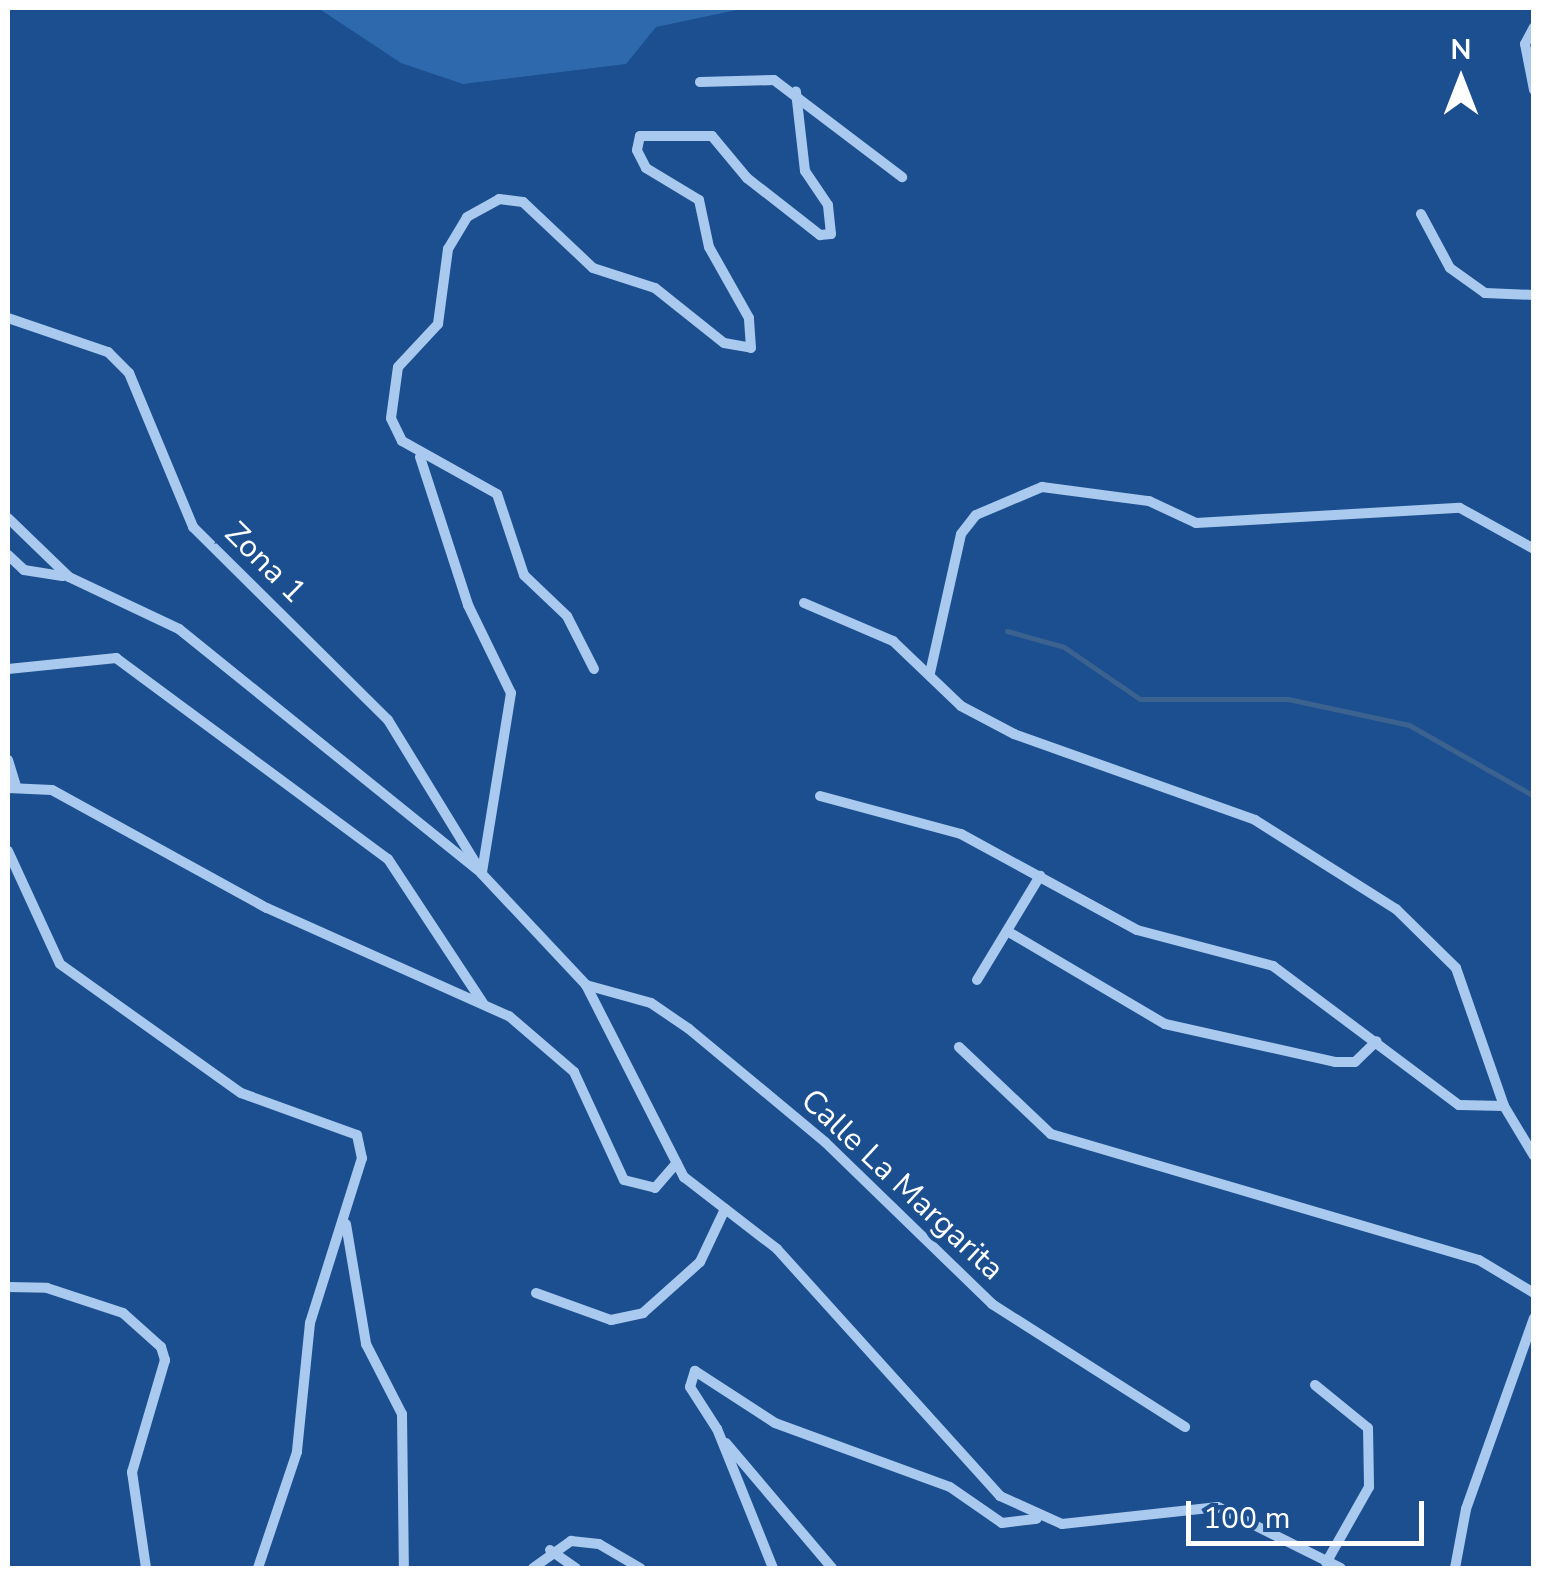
<!DOCTYPE html>
<style>
body{margin:0}
#map{position:relative;width:1541px;height:1576px;overflow:hidden;background:#1b4f8f;font-family:"Nunito Sans",sans-serif}
div>[style]{position:absolute}
.green>*{inset:0;background:#2e69ad}
.stream>*{height:5px;margin:-2.5px;padding:0 2.5px;transform-origin:2.5px;border-radius:2.5px;background:#3c6290}
.minor>*{height:10px;margin:-5px;padding:0 5px;transform-origin:5px;border-radius:5px;background:#a9c9ee}
span{translate:-50% -50%;white-space:nowrap;text-align:center;line-height:1.15;-webkit-text-stroke:9px #1b4f8f;paint-order:stroke}
.street-label{font-size:32px;color:#fff}
.frame{position:absolute;inset:0;border:10px solid #fff;pointer-events:none}
.north{position:absolute;left:1411px;top:30px;width:100px;height:100px;-webkit-text-stroke:8px #1b4f8f;paint-order:stroke;rotate:0deg;font-size:28px;font-weight:700;line-height:40px;text-align:center;color:#fff}
.north::after{content:'';display:block;margin:auto;width:35px;height:45px;background:#fff;clip-path:polygon(50% 0,100% 100%,50% 72%,0 100%)}
.scale{position:absolute;left:1186px;top:1501px;width:238px;height:45px;box-sizing:border-box;border:5px solid #fff;border-top:0;padding-left:12px;font-size:30px;line-height:35px;white-space:nowrap;color:#fff;-webkit-text-stroke:8px #1b4f8f;paint-order:stroke}
</style>
<div id="map">
<div class="green">
<i style="clip-path:polygon(318px 8px,746px 8px,656px 27px,626px 64px,463px 84px,401px 63px)"></i>
</div>
<div class="stream">
<i style="left:1007px;top:631px;width:59px;rotate:15.7deg"></i>
<i style="left:1064px;top:647px;width:92px;rotate:34.4deg"></i>
<i style="left:1140px;top:699px;width:148px"></i>
<i style="left:1288px;top:699px;width:124px;rotate:12.1deg"></i>
<i style="left:1409px;top:725px;width:144px;rotate:29.6deg"></i>
</div>
<div class="minor">
<i style="left:1534px;top:27px;width:19px;rotate:118deg"></i>
<i style="left:1525px;top:44px;width:47px;rotate:78.9deg"></i>
<i style="left:700px;top:82px;width:74px;rotate:-1.5deg"></i>
<i style="left:774px;top:80px;width:161px;rotate:37.2deg"></i>
<i style="left:1421px;top:214px;width:61px;rotate:61.8deg"></i>
<i style="left:1450px;top:268px;width:43px;rotate:35.5deg"></i>
<i style="left:1485px;top:293px;width:49px;rotate:2.3deg"></i>
<i style="left:8px;top:318px;width:106px;rotate:18.8deg"></i>
<i style="left:108px;top:352px;width:30px;rotate:45deg"></i>
<i style="left:129px;top:373px;width:167px;rotate:67.4deg"></i>
<i style="left:193px;top:527px;width:274px;rotate:44.7deg"></i>
<i style="left:388px;top:720px;width:176px;rotate:58.5deg"></i>
<i style="left:420px;top:457px;width:156px;rotate:72deg"></i>
<i style="left:468px;top:605px;width:98px;rotate:64deg"></i>
<i style="left:511px;top:693px;width:181px;rotate:99.2deg"></i>
<i style="left:8px;top:518px;width:85px;rotate:44deg"></i>
<i style="left:69px;top:577px;width:122px;rotate:25.3deg"></i>
<i style="left:179px;top:629px;width:388px;rotate:38.9deg"></i>
<i style="left:481px;top:873px;width:154px;rotate:46.8deg"></i>
<i style="left:586px;top:985px;width:216px;rotate:63deg"></i>
<i style="left:684px;top:1177px;width:118px;rotate:37.7deg"></i>
<i style="left:777px;top:1249px;width:333px;rotate:47.9deg"></i>
<i style="left:1000px;top:1496px;width:68px;rotate:24.3deg"></i>
<i style="left:1062px;top:1524px;width:157px;rotate:-6.2deg"></i>
<i style="left:1218px;top:1507px;width:137px;rotate:26.4deg"></i>
<i style="left:8px;top:555px;width:22px;rotate:43deg"></i>
<i style="left:24px;top:570px;width:39px;rotate:9deg"></i>
<i style="left:804px;top:603px;width:97px;rotate:23.1deg"></i>
<i style="left:893px;top:641px;width:94px;rotate:43.7deg"></i>
<i style="left:961px;top:706px;width:60px;rotate:27.8deg"></i>
<i style="left:1014px;top:734px;width:256px;rotate:19.6deg"></i>
<i style="left:1255px;top:820px;width:167px;rotate:32.3deg"></i>
<i style="left:1396px;top:909px;width:84px;rotate:44.5deg"></i>
<i style="left:1456px;top:968px;width:146px;rotate:70.8deg"></i>
<i style="left:1504px;top:1106px;width:58px;rotate:59deg"></i>
<i style="left:8px;top:669px;width:109px;rotate:-5.8deg"></i>
<i style="left:116px;top:658px;width:338px;rotate:36.5deg"></i>
<i style="left:388px;top:859px;width:173px;rotate:56.6deg"></i>
<i style="left:594px;top:669px;width:59px;rotate:-117deg"></i>
<i style="left:567px;top:616px;width:59px;rotate:-136.4deg"></i>
<i style="left:524px;top:575px;width:85px;rotate:-108.4deg"></i>
<i style="left:497px;top:494px;width:109px;rotate:-150.8deg"></i>
<i style="left:402px;top:441px;width:25px;rotate:-116deg"></i>
<i style="left:391px;top:418px;width:51px;rotate:-82.2deg"></i>
<i style="left:398px;top:367px;width:59px;rotate:-47.1deg"></i>
<i style="left:438px;top:324px;width:76px;rotate:-82.4deg"></i>
<i style="left:448px;top:249px;width:37px;rotate:-59deg"></i>
<i style="left:467px;top:217px;width:37px;rotate:-29deg"></i>
<i style="left:499px;top:199px;width:24px;rotate:7deg"></i>
<i style="left:523px;top:202px;width:96px;rotate:43.3deg"></i>
<i style="left:593px;top:268px;width:65px;rotate:17.9deg"></i>
<i style="left:655px;top:288px;width:88px;rotate:38.6deg"></i>
<i style="left:724px;top:343px;width:27px;rotate:10deg"></i>
<i style="left:751px;top:348px;width:30px;rotate:-94deg"></i>
<i style="left:749px;top:318px;width:81px;rotate:-119.4deg"></i>
<i style="left:709px;top:247px;width:48px;rotate:-102deg"></i>
<i style="left:699px;top:200px;width:62px;rotate:-148.9deg"></i>
<i style="left:646px;top:168px;width:20px;rotate:-117deg"></i>
<i style="left:637px;top:150px;width:14px;rotate:-78deg"></i>
<i style="left:640px;top:136px;width:72px"></i>
<i style="left:712px;top:136px;width:55px;rotate:50.2deg"></i>
<i style="left:747px;top:178px;width:93px;rotate:38deg"></i>
<i style="left:820px;top:235px;width:11px;rotate:-5deg"></i>
<i style="left:831px;top:234px;width:29px;rotate:-96deg"></i>
<i style="left:828px;top:205px;width:41px;rotate:-124.1deg"></i>
<i style="left:805px;top:171px;width:80px;rotate:-96.5deg"></i>
<i style="left:930px;top:673px;width:142px;rotate:-77.4deg"></i>
<i style="left:961px;top:534px;width:24px;rotate:-52deg"></i>
<i style="left:976px;top:515px;width:72px;rotate:-23deg"></i>
<i style="left:1042px;top:487px;width:108px;rotate:7.5deg"></i>
<i style="left:1149px;top:501px;width:52px;rotate:25.1deg"></i>
<i style="left:1196px;top:523px;width:264px;rotate:-3.3deg"></i>
<i style="left:1460px;top:508px;width:85px;rotate:29deg"></i>
<i style="left:8px;top:760px;width:27px;rotate:73deg"></i>
<i style="left:8px;top:788px;width:44px;rotate:2.6deg"></i>
<i style="left:52px;top:790px;width:245px;rotate:28.8deg"></i>
<i style="left:267px;top:908px;width:265px;rotate:24.1deg"></i>
<i style="left:509px;top:1016px;width:86px;rotate:40.7deg"></i>
<i style="left:574px;top:1072px;width:119px;rotate:65.2deg"></i>
<i style="left:624px;top:1180px;width:32px;rotate:14deg"></i>
<i style="left:655px;top:1188px;width:33px;rotate:-49deg"></i>
<i style="left:820px;top:796px;width:146px;rotate:15.1deg"></i>
<i style="left:961px;top:834px;width:200px;rotate:28.6deg"></i>
<i style="left:1137px;top:930px;width:141px;rotate:14.8deg"></i>
<i style="left:1273px;top:966px;width:232px;rotate:36.8deg"></i>
<i style="left:1459px;top:1105px;width:45px;rotate:1.3deg"></i>
<i style="left:8px;top:851px;width:124px;rotate:65.3deg"></i>
<i style="left:60px;top:964px;width:222px;rotate:35.5deg"></i>
<i style="left:241px;top:1093px;width:123px;rotate:19.9deg"></i>
<i style="left:357px;top:1135px;width:24px;rotate:78deg"></i>
<i style="left:362px;top:1158px;width:173px;rotate:107.5deg"></i>
<i style="left:310px;top:1323px;width:130px;rotate:95.8deg"></i>
<i style="left:297px;top:1452px;width:122px;rotate:108.6deg"></i>
<i style="left:1007px;top:931px;width:183px;rotate:30.5deg"></i>
<i style="left:1165px;top:1024px;width:174px;rotate:12.6deg"></i>
<i style="left:1335px;top:1062px;width:20px"></i>
<i style="left:1355px;top:1062px;width:30px;rotate:-44deg"></i>
<i style="left:977px;top:980px;width:122px;rotate:-58.8deg"></i>
<i style="left:586px;top:985px;width:67px;rotate:15.5deg"></i>
<i style="left:651px;top:1003px;width:46px;rotate:34.4deg"></i>
<i style="left:689px;top:1029px;width:177px;rotate:39.7deg"></i>
<i style="left:825px;top:1142px;width:233px;rotate:44.1deg"></i>
<i style="left:992px;top:1304px;width:229px;rotate:32.5deg"></i>
<i style="left:959px;top:1047px;width:127px;rotate:43.4deg"></i>
<i style="left:1051px;top:1134px;width:446px;rotate:16.4deg"></i>
<i style="left:1479px;top:1260px;width:64px;rotate:31deg"></i>
<i style="left:346px;top:1224px;width:122px;rotate:80.5deg"></i>
<i style="left:366px;top:1344px;width:79px;rotate:62.8deg"></i>
<i style="left:402px;top:1414px;width:154px;rotate:89.3deg"></i>
<i style="left:8px;top:1287px;width:39px;rotate:1deg"></i>
<i style="left:47px;top:1288px;width:80px;rotate:18.2deg"></i>
<i style="left:123px;top:1313px;width:51px;rotate:41.8deg"></i>
<i style="left:161px;top:1347px;width:14px;rotate:73deg"></i>
<i style="left:165px;top:1360px;width:117px;rotate:106.4deg"></i>
<i style="left:132px;top:1472px;width:97px;rotate:81.7deg"></i>
<i style="left:536px;top:1293px;width:80px;rotate:19.8deg"></i>
<i style="left:611px;top:1320px;width:33px;rotate:-12deg"></i>
<i style="left:643px;top:1313px;width:76px;rotate:-41.8deg"></i>
<i style="left:700px;top:1262px;width:59px;rotate:-64.7deg"></i>
<i style="left:1315px;top:1385px;width:68px;rotate:39.1deg"></i>
<i style="left:1368px;top:1428px;width:59px;rotate:89deg"></i>
<i style="left:1369px;top:1487px;width:87px;rotate:119.5deg"></i>
<i style="left:726px;top:1443px;width:164px;rotate:49.7deg"></i>
<i style="left:550px;top:1550px;width:32px;rotate:35deg"></i>
<i style="left:533px;top:1568px;width:47px;rotate:-35.4deg"></i>
<i style="left:571px;top:1541px;width:28px;rotate:6deg"></i>
<i style="left:599px;top:1544px;width:48px;rotate:30.3deg"></i>
<i style="left:773px;top:1568px;width:150px;rotate:-111.9deg"></i>
<i style="left:717px;top:1429px;width:50px;rotate:-122.7deg"></i>
<i style="left:690px;top:1387px;width:17px;rotate:-73deg"></i>
<i style="left:695px;top:1371px;width:95px;rotate:33deg"></i>
<i style="left:775px;top:1423px;width:186px;rotate:20.1deg"></i>
<i style="left:950px;top:1487px;width:63px;rotate:34.7deg"></i>
<i style="left:1002px;top:1523px;width:35px;rotate:-7deg"></i>
<i style="left:1455px;top:1568px;width:60px;rotate:-79.4deg"></i>
<i style="left:1466px;top:1509px;width:203px;rotate:-70.4deg"></i>
</div>
<div class="street-label">
<span style="left:265px;top:563px;rotate:45deg">Zona 1</span>
<span style="left:902px;top:1185px;rotate:43deg">Calle La Margarita</span>
</div>
<div class="frame"></div>
<div class="north">N</div>
<div class="scale">100 m</div>
</div>
